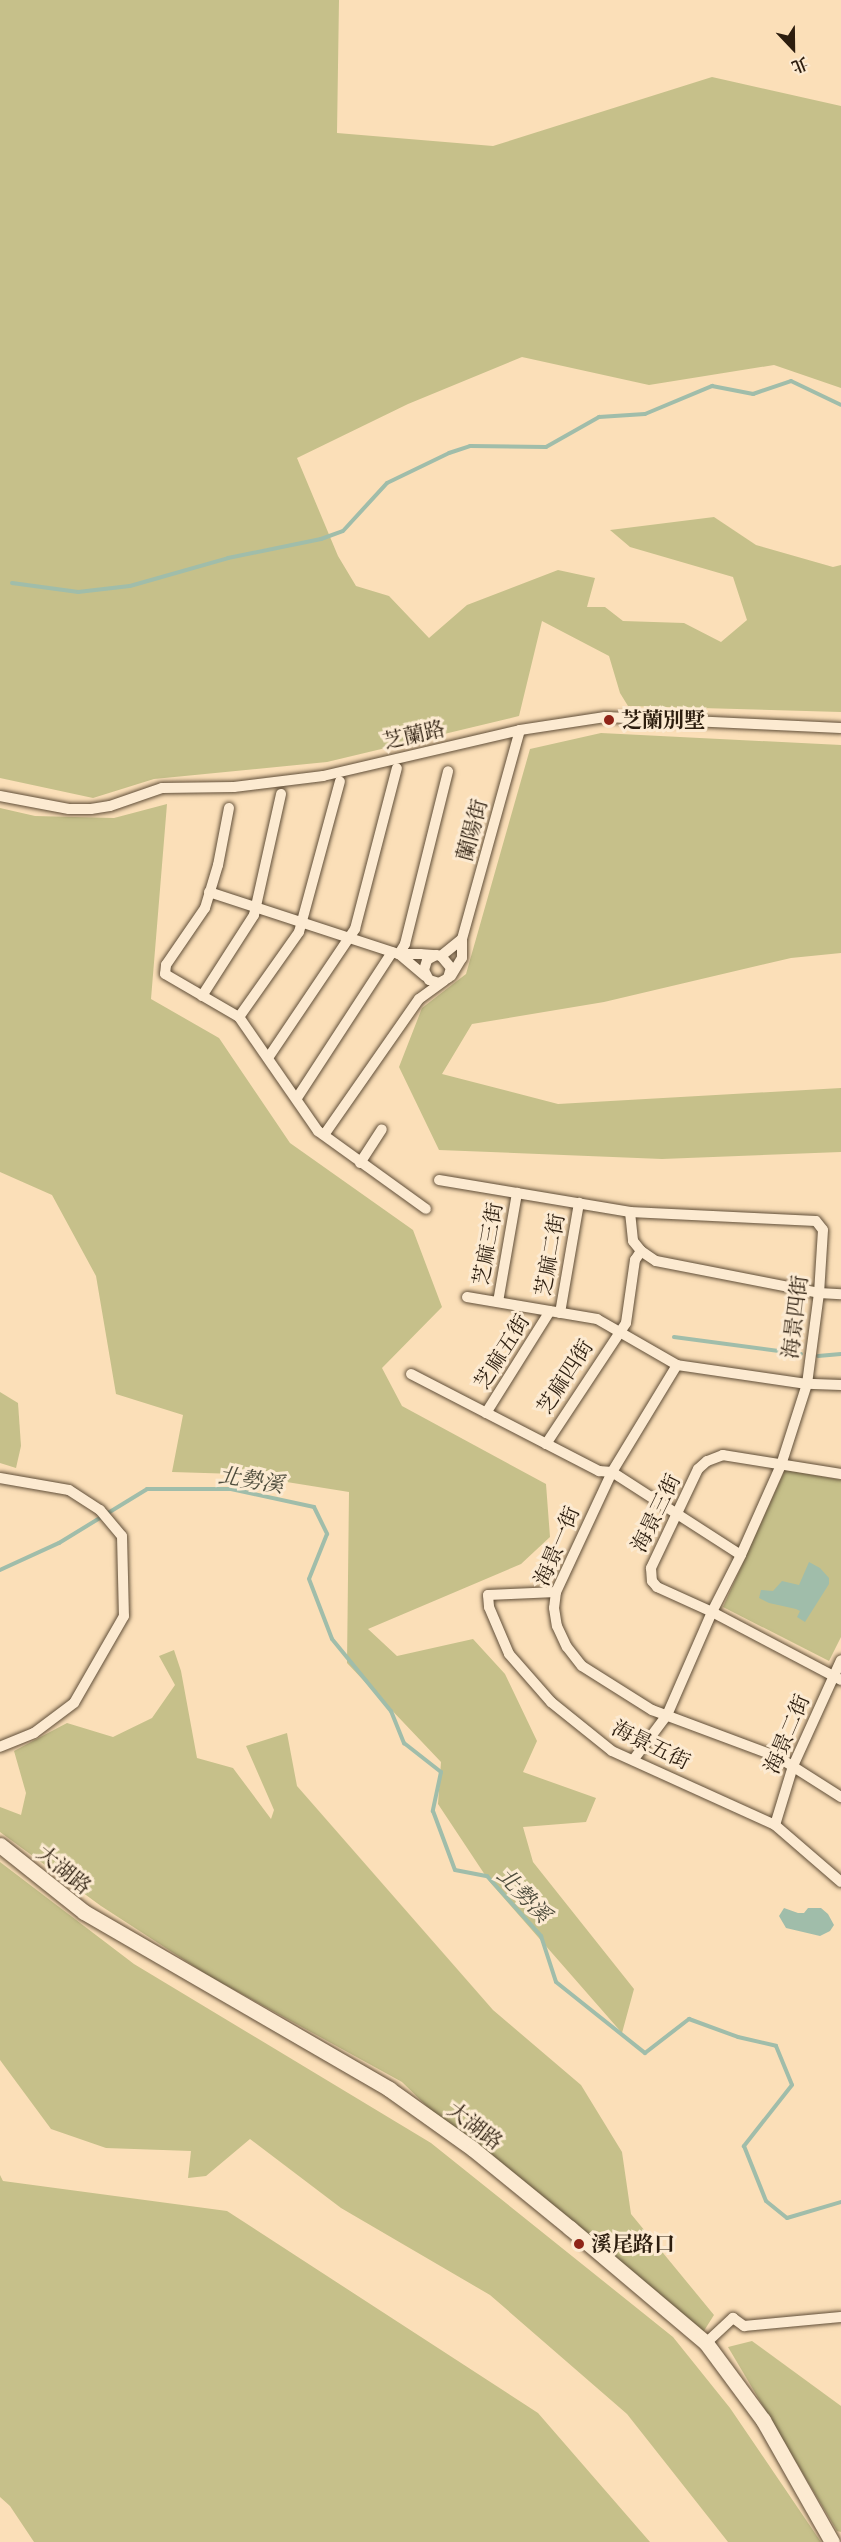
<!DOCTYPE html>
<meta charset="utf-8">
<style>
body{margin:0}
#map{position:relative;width:841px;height:2542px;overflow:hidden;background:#fbdfb8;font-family:"EB Garamond","Noto Serif TC",serif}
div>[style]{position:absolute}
.green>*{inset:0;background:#c6c08a}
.water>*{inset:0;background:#a0bdaa}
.stream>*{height:4px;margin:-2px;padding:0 2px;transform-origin:2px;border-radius:2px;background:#a0bdaa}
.roads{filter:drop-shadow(0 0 2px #604e38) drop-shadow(0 0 2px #604e38)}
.street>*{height:10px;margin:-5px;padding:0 5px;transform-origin:5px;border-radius:5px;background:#fcead1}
.secondary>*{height:15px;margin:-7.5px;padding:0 7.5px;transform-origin:7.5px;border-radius:7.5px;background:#fcead1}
.dots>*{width:16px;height:16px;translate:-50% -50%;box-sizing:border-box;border:3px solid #fcead1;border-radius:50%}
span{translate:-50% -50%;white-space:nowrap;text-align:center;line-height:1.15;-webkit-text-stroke:6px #fcead1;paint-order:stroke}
.poi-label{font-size:21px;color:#2c1d0e;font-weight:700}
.left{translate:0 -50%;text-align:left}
.street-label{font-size:21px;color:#2c1d0e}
.water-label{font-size:22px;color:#4f4d3d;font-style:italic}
.north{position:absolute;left:763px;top:18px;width:60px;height:60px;-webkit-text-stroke:4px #fcead1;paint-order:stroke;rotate:158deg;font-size:16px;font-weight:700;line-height:24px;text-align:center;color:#2c1d0e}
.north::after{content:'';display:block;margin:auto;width:21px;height:27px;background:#2c1d0e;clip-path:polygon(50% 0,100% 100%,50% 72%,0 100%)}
</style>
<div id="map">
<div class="green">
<i style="clip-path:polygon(0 0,339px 0,337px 133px,493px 146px,712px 77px,841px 106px,841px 388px,774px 365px,649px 385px,522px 357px,408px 404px,297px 458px,338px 556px,356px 586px,389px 596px,429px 638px,467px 605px,558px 570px,595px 578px,587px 607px,605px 607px,623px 621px,684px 623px,721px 642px,747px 620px,733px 577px,630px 547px,610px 530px,714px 517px,756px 545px,833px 567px,841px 565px,841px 712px,628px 706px,620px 693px,609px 656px,542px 621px,519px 716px,327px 762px,154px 779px,93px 798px,0 778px)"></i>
<i style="clip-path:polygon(601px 733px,841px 745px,841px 953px,791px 958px,604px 1002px,472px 1024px,442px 1074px,558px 1104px,841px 1088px,841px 1152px,662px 1159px,439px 1150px,399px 1067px,422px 1008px,466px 974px,530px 749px)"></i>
<i style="clip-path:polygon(167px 804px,151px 999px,219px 1038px,290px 1143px,413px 1230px,442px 1307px,382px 1368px,402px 1406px,546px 1484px,550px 1537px,521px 1564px,368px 1629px,397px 1656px,473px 1639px,505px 1674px,537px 1741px,523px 1772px,596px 1798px,586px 1822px,523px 1827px,533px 1862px,634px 1989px,622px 2033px,489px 1881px,438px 1804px,441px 1762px,347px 1663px,349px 1492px,237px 1474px,172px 1472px,183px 1415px,116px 1394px,96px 1276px,52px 1195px,0 1172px,0 808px,35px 816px,114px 818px)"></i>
<i style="clip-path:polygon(0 1392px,18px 1403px,21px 1446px,16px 1468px,0 1463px)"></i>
<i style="clip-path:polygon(785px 1470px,841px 1480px,841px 1637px,829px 1661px,723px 1607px)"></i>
<i style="clip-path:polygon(174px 1650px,181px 1671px,197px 1758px,233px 1768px,271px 1819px,274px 1810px,246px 1746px,287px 1733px,297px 1786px,493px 2010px,581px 2085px,622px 2152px,631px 2214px,714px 2315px,702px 2334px,439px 2118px,402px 2082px,209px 1976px,101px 1906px,0 1832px,0 1807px,21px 1815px,26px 1793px,14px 1751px,67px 1723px,113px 1737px,152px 1718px,175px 1685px,159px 1656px)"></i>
<i style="clip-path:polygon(0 1862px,134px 1964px,431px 2143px,673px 2337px,730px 2408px,821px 2542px,728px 2542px,627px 2414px,490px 2295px,341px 2208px,250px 2139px,206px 2176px,188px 2178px,191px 2151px,106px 2148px,51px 2129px,0 2060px)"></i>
<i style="clip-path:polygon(0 2175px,3px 2181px,227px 2211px,538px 2413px,650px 2542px,34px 2542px,10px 2506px,0 2497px)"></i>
<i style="clip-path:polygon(752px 2341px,841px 2406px,841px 2532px,837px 2531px,728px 2347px)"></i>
</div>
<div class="water">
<i style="clip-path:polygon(809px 1562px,820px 1568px,829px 1578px,829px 1584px,805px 1622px,797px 1617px,800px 1611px,796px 1609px,769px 1603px,759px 1598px,761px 1590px,773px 1591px,782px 1581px,799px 1585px)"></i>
<i style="clip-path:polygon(784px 1908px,798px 1913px,804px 1913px,808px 1908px,821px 1908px,828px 1914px,834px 1925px,830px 1931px,820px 1936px,786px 1928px,779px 1916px)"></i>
</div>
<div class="stream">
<i style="left:12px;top:583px;width:67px;rotate:7.8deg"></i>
<i style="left:78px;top:592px;width:52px;rotate:-6.6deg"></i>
<i style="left:130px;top:586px;width:102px;rotate:-15.9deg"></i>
<i style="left:228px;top:558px;width:95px;rotate:-11.5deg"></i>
<i style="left:321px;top:539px;width:23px;rotate:-20deg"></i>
<i style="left:343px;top:531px;width:65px;rotate:-47.5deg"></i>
<i style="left:387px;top:483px;width:69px;rotate:-25.8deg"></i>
<i style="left:449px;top:453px;width:22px;rotate:-18deg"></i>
<i style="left:470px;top:446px;width:76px;rotate:0.8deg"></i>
<i style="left:546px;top:447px;width:61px;rotate:-29.5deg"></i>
<i style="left:599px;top:417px;width:46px;rotate:-3.7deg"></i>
<i style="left:645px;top:414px;width:73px;rotate:-22.7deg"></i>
<i style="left:712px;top:386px;width:42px;rotate:11deg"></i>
<i style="left:753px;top:394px;width:40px;rotate:-18.9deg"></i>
<i style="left:791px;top:381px;width:55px;rotate:25.6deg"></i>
<i style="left:674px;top:1337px;width:128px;rotate:7.6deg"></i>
<i style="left:818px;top:1356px;width:23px;rotate:-5deg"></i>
<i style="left:0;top:1570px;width:65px;rotate:-24.6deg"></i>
<i style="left:59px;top:1543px;width:103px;rotate:-31.5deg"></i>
<i style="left:147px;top:1489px;width:84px"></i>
<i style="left:231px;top:1489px;width:85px;rotate:12.2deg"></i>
<i style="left:314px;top:1507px;width:30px;rotate:64deg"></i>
<i style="left:327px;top:1534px;width:48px;rotate:111.8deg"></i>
<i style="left:309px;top:1579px;width:64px;rotate:69deg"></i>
<i style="left:332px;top:1639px;width:93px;rotate:50.7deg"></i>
<i style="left:391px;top:1711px;width:35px;rotate:68deg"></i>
<i style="left:404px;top:1743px;width:47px;rotate:38.1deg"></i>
<i style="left:441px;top:1772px;width:40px;rotate:102deg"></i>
<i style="left:433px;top:1811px;width:63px;rotate:69.6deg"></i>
<i style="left:455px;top:1870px;width:33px;rotate:11deg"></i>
<i style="left:487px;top:1876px;width:81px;rotate:48deg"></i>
<i style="left:541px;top:1936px;width:48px;rotate:71.9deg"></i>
<i style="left:556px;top:1982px;width:114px;rotate:38.6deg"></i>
<i style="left:645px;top:2053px;width:56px;rotate:-37.7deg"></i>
<i style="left:689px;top:2019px;width:52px;rotate:20.2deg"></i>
<i style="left:738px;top:2037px;width:39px;rotate:13deg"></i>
<i style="left:776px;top:2046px;width:42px;rotate:67.7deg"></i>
<i style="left:792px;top:2085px;width:78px;rotate:128.2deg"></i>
<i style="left:744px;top:2146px;width:59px;rotate:68.2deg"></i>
<i style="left:766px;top:2201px;width:27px;rotate:39deg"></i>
<i style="left:787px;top:2218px;width:56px;rotate:-16.5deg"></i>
</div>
<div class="roads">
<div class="street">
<i style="left:0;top:796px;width:70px;rotate:10.7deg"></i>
<i style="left:69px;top:809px;width:22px"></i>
<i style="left:91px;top:809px;width:19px;rotate:-9deg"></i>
<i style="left:110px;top:806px;width:55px;rotate:-19.1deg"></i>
<i style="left:162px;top:788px;width:72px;rotate:-0.8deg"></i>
<i style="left:234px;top:787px;width:90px;rotate:-7deg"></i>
<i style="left:323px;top:776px;width:202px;rotate:-13.1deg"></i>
<i style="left:520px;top:730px;width:86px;rotate:-8.7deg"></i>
<i style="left:605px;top:717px;width:236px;rotate:2.7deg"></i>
<i style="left:229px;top:808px;width:58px;rotate:100.9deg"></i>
<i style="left:218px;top:865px;width:45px;rotate:106.8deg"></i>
<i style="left:205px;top:908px;width:69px;rotate:124.4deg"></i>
<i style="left:166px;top:965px;width:9px;rotate:96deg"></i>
<i style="left:165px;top:974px;width:86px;rotate:30.2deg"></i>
<i style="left:239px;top:1017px;width:139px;rotate:55.3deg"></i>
<i style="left:318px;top:1131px;width:133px;rotate:35.8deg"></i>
<i style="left:209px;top:892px;width:200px;rotate:18.1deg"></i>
<i style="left:399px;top:954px;width:21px"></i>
<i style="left:420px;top:954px;width:16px;rotate:4deg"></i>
<i style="left:436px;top:955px;width:5px;rotate:11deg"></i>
<i style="left:441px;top:956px;width:16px;rotate:50deg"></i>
<i style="left:451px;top:968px;width:10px;rotate:107deg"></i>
<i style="left:448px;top:978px;width:10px;rotate:151deg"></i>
<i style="left:439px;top:983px;width:10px;rotate:-163deg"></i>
<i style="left:429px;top:980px;width:11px;rotate:-117deg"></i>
<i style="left:424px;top:970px;width:10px;rotate:-73deg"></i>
<i style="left:427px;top:960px;width:10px;rotate:-29deg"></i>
<i style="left:399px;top:954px;width:12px;rotate:-59deg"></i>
<i style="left:405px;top:944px;width:178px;rotate:-76deg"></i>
<i style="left:399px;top:954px;width:34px;rotate:40deg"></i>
<i style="left:441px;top:956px;width:27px;rotate:-39deg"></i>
<i style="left:451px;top:976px;width:21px;rotate:-59deg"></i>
<i style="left:462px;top:958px;width:19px;rotate:-90deg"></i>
<i style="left:462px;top:939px;width:217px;rotate:-74.5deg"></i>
<i style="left:202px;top:996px;width:96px;rotate:-57.3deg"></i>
<i style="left:254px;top:915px;width:124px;rotate:-77.4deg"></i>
<i style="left:239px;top:1017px;width:104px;rotate:-54.8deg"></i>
<i style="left:299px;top:932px;width:156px;rotate:-74.8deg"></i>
<i style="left:268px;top:1058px;width:156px;rotate:-56deg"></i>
<i style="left:355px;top:929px;width:166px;rotate:-75.4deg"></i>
<i style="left:297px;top:1098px;width:174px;rotate:-56.9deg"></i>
<i style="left:324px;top:1135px;width:166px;rotate:-55.1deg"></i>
<i style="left:419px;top:999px;width:31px;rotate:-36deg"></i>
<i style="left:360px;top:1163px;width:40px;rotate:-57.1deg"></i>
<i style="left:439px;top:1180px;width:194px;rotate:9.5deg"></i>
<i style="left:630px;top:1212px;width:186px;rotate:2.8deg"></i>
<i style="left:816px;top:1221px;width:11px;rotate:52deg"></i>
<i style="left:823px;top:1230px;width:63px;rotate:93.6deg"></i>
<i style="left:819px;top:1293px;width:92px;rotate:97.5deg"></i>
<i style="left:807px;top:1384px;width:85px;rotate:107.8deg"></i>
<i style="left:781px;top:1465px;width:98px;rotate:114deg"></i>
<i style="left:741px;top:1555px;width:64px;rotate:117deg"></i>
<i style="left:712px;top:1612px;width:112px;rotate:113.6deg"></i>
<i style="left:667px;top:1715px;width:55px;rotate:126.9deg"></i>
<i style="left:630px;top:1212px;width:29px;rotate:84deg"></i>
<i style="left:633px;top:1241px;width:13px;rotate:51deg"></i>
<i style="left:641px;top:1251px;width:18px;rotate:34deg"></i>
<i style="left:656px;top:1261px;width:166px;rotate:11.1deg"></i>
<i style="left:819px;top:1293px;width:22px;rotate:3deg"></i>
<i style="left:467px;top:1297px;width:132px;rotate:9.6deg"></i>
<i style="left:597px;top:1319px;width:92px;rotate:29.9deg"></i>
<i style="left:498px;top:1302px;width:111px;rotate:-80.1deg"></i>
<i style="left:560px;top:1313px;width:112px;rotate:-80.2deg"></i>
<i style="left:411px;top:1374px;width:212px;rotate:27.3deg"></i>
<i style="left:599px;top:1471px;width:13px;rotate:4deg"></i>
<i style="left:612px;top:1472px;width:153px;rotate:32.8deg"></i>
<i style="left:841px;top:1385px;width:34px;rotate:-178deg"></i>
<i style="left:807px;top:1384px;width:131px;rotate:-171.7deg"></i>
<i style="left:677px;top:1365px;width:125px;rotate:121.3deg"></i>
<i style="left:612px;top:1472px;width:132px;rotate:115deg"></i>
<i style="left:556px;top:1592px;width:16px;rotate:97deg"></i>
<i style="left:554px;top:1608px;width:18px;rotate:81deg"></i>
<i style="left:557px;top:1626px;width:23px;rotate:65deg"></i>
<i style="left:567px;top:1647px;width:24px;rotate:52deg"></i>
<i style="left:582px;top:1666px;width:83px;rotate:32.2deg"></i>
<i style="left:652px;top:1710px;width:134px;rotate:20.5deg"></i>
<i style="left:778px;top:1757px;width:75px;rotate:32.4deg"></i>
<i style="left:486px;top:1413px;width:120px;rotate:-57.9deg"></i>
<i style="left:546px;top:1444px;width:145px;rotate:-56.5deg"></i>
<i style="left:626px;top:1323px;width:64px;rotate:-81.9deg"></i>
<i style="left:635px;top:1260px;width:11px;rotate:-56deg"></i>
<i style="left:841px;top:1474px;width:120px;rotate:-170.9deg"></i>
<i style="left:723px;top:1455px;width:17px;rotate:159deg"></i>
<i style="left:707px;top:1461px;width:12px;rotate:138deg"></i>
<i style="left:698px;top:1469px;width:110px;rotate:115.4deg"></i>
<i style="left:651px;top:1568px;width:13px;rotate:86deg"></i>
<i style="left:652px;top:1581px;width:8px;rotate:50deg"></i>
<i style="left:657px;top:1587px;width:60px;rotate:24.4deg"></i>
<i style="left:712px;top:1612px;width:146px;rotate:27.8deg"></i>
<i style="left:0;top:1478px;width:70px;rotate:9.9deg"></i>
<i style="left:69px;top:1490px;width:37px;rotate:33deg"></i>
<i style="left:100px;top:1510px;width:34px;rotate:50deg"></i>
<i style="left:122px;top:1536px;width:80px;rotate:88.6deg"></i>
<i style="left:124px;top:1616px;width:100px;rotate:119.9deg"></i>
<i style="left:74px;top:1703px;width:50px;rotate:143.1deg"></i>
<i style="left:34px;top:1733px;width:37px;rotate:158deg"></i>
<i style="left:556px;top:1592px;width:68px;rotate:177.5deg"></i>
<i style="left:488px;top:1595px;width:12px;rotate:85deg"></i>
<i style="left:489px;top:1607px;width:51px;rotate:66.9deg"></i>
<i style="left:509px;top:1654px;width:64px;rotate:48.8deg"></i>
<i style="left:551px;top:1702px;width:78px;rotate:38.8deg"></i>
<i style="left:612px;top:1751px;width:179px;rotate:24.4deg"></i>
<i style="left:775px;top:1825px;width:87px;rotate:40.8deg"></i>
<i style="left:775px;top:1825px;width:62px;rotate:-73deg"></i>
<i style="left:793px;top:1766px;width:116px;rotate:-65.6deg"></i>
<i style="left:706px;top:2343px;width:37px;rotate:-43deg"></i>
<i style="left:733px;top:2318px;width:14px;rotate:36deg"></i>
<i style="left:744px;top:2326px;width:97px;rotate:-5.3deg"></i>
</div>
<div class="secondary">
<i style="left:0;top:1845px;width:107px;rotate:38.6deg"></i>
<i style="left:84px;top:1912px;width:353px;rotate:30.1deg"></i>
<i style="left:389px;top:2089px;width:103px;rotate:35.5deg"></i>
<i style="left:473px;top:2149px;width:125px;rotate:39.2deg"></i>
<i style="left:570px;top:2228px;width:178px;rotate:40.2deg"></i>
<i style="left:706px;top:2343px;width:96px;rotate:53.5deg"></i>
<i style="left:763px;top:2420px;width:140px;rotate:60.5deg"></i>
</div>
</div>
<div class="dots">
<i style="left:609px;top:720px;background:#8f2418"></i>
<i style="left:579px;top:2244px;background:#8f2418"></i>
</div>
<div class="poi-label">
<span class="left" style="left:621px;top:720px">芝蘭別墅</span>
<span class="left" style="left:591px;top:2244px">溪尾路口</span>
</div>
<div class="street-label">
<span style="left:414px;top:735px;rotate:-13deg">芝蘭路</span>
<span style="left:472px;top:830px;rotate:-75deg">蘭陽街</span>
<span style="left:488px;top:1244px;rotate:-80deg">芝麻三街</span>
<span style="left:550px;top:1255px;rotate:-80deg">芝麻二街</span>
<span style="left:795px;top:1317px;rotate:-83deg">海景四街</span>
<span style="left:502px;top:1352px;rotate:-58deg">芝麻五街</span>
<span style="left:565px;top:1377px;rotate:-57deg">芝麻四街</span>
<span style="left:656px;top:1513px;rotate:-64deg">海景三街</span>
<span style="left:557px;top:1546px;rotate:-67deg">海景一街</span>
<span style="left:787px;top:1734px;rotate:-67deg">海景二街</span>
<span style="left:651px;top:1745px;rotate:26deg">海景五街</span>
<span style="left:64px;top:1870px;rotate:39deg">大湖路</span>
<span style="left:475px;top:2126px;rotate:37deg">大湖路</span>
</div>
<div class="water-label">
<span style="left:251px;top:1480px;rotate:9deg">北勢溪</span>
<span style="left:524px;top:1895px;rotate:46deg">北勢溪</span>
</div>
<div class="north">北</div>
</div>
